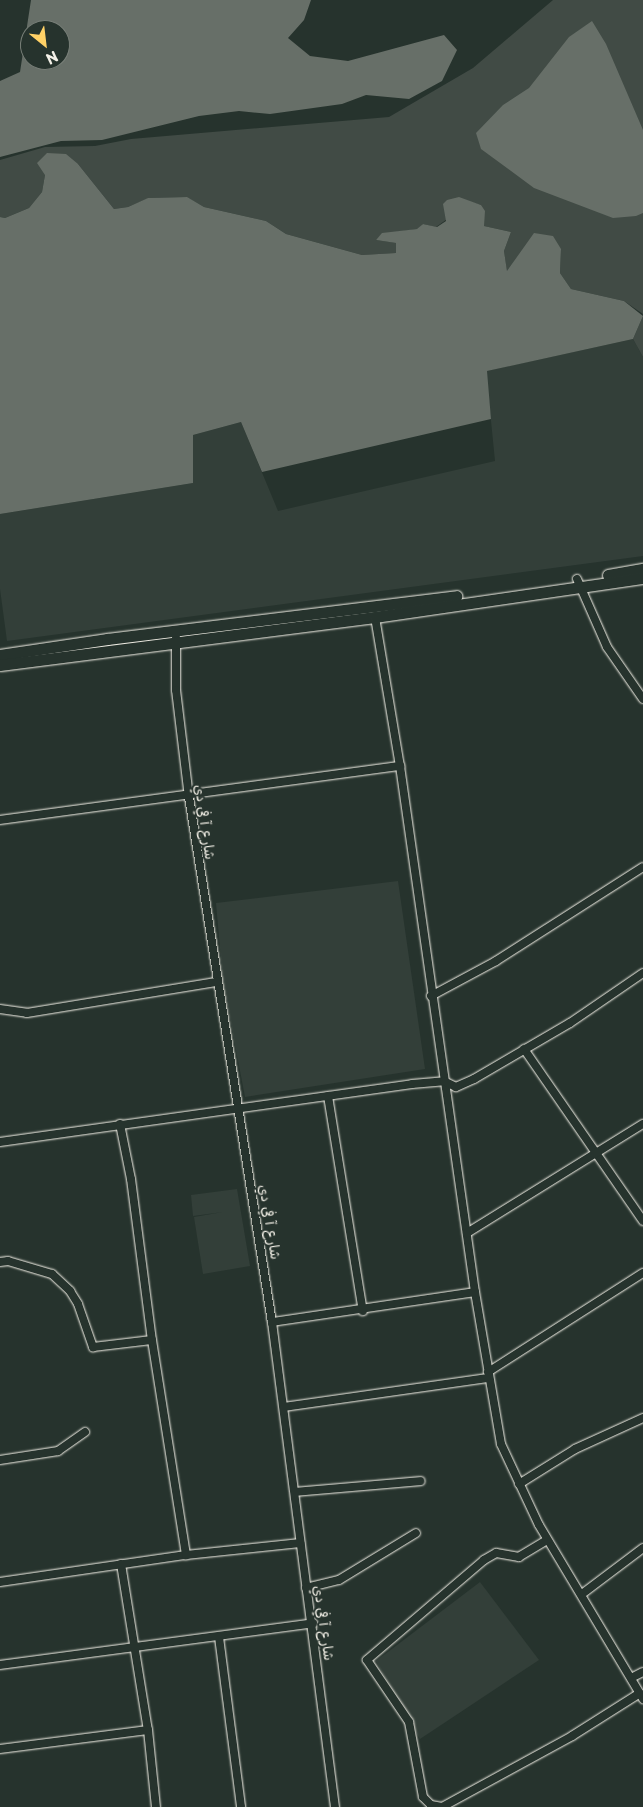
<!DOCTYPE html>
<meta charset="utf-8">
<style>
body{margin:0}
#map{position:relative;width:643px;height:1807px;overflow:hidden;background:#26332d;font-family:"Playpen Sans","Playpen Sans Arabic",sans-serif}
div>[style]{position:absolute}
.built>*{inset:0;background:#333f39}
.green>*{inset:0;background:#414b45}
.water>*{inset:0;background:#676f68}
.roads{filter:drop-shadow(0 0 1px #f4f1e8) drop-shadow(0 0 1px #f4f1e8)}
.street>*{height:8px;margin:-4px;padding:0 4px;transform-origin:4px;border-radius:4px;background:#26332d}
.secondary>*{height:11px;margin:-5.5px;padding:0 5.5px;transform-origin:5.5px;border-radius:5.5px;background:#26332d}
span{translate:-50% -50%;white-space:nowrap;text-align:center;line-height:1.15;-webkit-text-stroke:4px #26332d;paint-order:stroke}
.street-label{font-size:14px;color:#f4f1e8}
.north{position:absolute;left:20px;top:20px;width:50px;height:50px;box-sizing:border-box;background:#26332d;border:1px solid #787f78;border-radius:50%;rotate:151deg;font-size:14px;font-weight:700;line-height:20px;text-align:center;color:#f4f1e8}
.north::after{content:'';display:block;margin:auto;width:18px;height:22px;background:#ffd166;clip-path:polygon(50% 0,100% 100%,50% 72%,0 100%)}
</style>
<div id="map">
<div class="built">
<i style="clip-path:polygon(633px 339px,643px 357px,643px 556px,7px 641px,0 589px,0 514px,193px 483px,193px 435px,241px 422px,278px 511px,495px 461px,486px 371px)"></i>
<i style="clip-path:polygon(398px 881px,425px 1069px,245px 1097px,223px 982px,216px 903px)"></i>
<i style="clip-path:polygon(237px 1189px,250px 1266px,203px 1274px,194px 1217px,223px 1212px,193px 1216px,191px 1195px)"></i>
<i style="clip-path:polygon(480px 1582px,539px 1660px,420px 1739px,376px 1661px)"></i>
</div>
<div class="green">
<i style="clip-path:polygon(553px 0,643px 0,643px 314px,624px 301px,571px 289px,560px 273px,561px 249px,507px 272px,504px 251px,511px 232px,484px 226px,481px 205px,471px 202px,436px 227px,423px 224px,418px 229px,382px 234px,376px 240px,397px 243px,397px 253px,362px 255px,286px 234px,266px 221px,204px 207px,186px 197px,149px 198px,128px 207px,114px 209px,78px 164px,45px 175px,42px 192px,29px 208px,5px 218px,0 217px,0 160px,45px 147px,95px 146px,131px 139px,389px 117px,473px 68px)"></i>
<i style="clip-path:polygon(643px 316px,643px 357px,633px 339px)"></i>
</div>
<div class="water">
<i style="clip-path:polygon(evenodd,31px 0,311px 0,304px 20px,288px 38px,310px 56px,348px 61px,444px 35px,457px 50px,442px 81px,409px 99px,366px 95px,342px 104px,270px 114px,239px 111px,199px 116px,102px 140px,61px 141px,0 157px,0 81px,20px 72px,31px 0,30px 30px,60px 30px,60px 60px,30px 60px,30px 30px)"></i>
<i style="clip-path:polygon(592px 21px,606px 44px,643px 130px,643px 213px,636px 216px,613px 218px,534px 188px,481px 149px,476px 133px,503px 105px,529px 88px,569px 37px)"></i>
<i style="clip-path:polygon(47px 153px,66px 154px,78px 164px,114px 209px,128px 207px,148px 198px,187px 197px,204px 207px,266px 221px,286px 234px,362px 255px,396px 253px,396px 243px,376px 240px,382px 233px,417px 229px,423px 224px,437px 227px,446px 221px,443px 204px,447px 200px,459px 197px,481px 205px,485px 211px,484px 226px,511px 232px,504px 251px,507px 271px,534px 233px,553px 236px,561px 249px,560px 273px,571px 289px,624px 301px,643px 316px,633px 339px,487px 371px,491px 419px,262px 472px,241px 422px,193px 435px,193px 483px,0 514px,0 217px,5px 218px,29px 208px,42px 192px,45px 175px,37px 163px)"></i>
</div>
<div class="roads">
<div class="street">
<i style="left:577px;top:579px;width:74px;rotate:66.2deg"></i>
<i style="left:607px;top:647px;width:63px;rotate:55.3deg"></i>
<i style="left:375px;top:617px;width:151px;rotate:80.5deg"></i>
<i style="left:400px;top:766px;width:531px;rotate:81.89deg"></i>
<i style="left:475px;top:1292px;width:154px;rotate:80.3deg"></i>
<i style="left:501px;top:1444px;width:89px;rotate:64.9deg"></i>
<i style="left:539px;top:1525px;width:203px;rotate:59.1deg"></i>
<i style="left:176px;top:638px;width:52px;rotate:90deg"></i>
<i style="left:176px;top:690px;width:108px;rotate:83.1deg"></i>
<i style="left:189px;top:797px;width:532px;rotate:81.02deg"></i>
<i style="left:272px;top:1322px;width:489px;rotate:82.6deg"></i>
<i style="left:0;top:820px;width:404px;rotate:-7.7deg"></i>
<i style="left:431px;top:996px;width:74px;rotate:-28.3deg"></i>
<i style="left:496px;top:961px;width:174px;rotate:-32.6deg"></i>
<i style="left:0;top:1009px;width:27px;rotate:8deg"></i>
<i style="left:27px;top:1013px;width:193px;rotate:-9.3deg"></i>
<i style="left:524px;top:1049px;width:209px;rotate:55.3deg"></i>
<i style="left:328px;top:1096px;width:218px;rotate:80.8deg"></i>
<i style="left:120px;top:1124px;width:56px;rotate:78.7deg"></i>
<i style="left:131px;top:1179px;width:162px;rotate:82.6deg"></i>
<i style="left:152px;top:1340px;width:218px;rotate:81deg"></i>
<i style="left:0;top:1142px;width:416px;rotate:-8deg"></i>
<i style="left:412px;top:1084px;width:32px;rotate:-5deg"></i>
<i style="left:444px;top:1081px;width:13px;rotate:27deg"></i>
<i style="left:456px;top:1087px;width:20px;rotate:-24deg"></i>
<i style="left:474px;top:1079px;width:111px;rotate:-30.3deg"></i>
<i style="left:570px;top:1023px;width:88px;rotate:-34.4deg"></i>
<i style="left:467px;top:1233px;width:207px;rotate:-31.8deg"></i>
<i style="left:0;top:1262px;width:8px;rotate:-7deg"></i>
<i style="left:8px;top:1261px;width:46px;rotate:16.5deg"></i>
<i style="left:52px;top:1274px;width:25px;rotate:43deg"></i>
<i style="left:70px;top:1291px;width:15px;rotate:58deg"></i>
<i style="left:78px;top:1304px;width:46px;rotate:70.8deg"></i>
<i style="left:93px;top:1347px;width:59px;rotate:-6.8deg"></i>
<i style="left:272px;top:1322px;width:205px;rotate:-8.4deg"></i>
<i style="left:488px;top:1372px;width:184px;rotate:-32.6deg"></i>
<i style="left:284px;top:1407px;width:207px;rotate:-8.1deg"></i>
<i style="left:0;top:1460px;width:59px;rotate:-8.8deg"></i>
<i style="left:58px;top:1451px;width:33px;rotate:-35deg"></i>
<i style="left:519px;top:1484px;width:66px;rotate:-32deg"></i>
<i style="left:575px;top:1449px;width:75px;rotate:-24.5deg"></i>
<i style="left:295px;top:1492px;width:126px;rotate:-5deg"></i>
<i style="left:547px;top:1540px;width:33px;rotate:149deg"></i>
<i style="left:519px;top:1557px;width:23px;rotate:-170deg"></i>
<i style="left:496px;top:1553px;width:14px;rotate:150deg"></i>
<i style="left:484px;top:1560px;width:154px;rotate:139.5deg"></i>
<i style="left:367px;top:1660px;width:75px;rotate:55.9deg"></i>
<i style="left:409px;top:1722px;width:76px;rotate:79.4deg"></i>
<i style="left:423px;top:1797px;width:11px;rotate:45deg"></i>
<i style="left:431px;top:1805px;width:11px;rotate:10deg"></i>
<i style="left:442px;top:1807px;width:148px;rotate:-28.6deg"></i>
<i style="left:572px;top:1736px;width:80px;rotate:-32.3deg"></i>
<i style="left:121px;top:1564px;width:168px;rotate:80.8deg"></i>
<i style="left:148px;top:1730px;width:77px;rotate:84.1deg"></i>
<i style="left:0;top:1582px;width:188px;rotate:-8.3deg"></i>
<i style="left:186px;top:1555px;width:115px;rotate:-6deg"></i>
<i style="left:306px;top:1588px;width:34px;rotate:-14deg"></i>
<i style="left:339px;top:1580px;width:90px;rotate:-31.4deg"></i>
<i style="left:582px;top:1594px;width:76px;rotate:-37deg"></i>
<i style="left:219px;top:1637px;width:171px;rotate:82.6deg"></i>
<i style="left:0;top:1665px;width:316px;rotate:-7.6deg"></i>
<i style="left:631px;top:1678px;width:13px;rotate:-27deg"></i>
<i style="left:0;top:1749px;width:149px;rotate:-7.3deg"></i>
</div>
<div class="secondary">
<i style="left:608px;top:575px;width:36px;rotate:-10deg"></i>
<i style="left:0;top:655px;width:108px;rotate:-8.5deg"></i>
<i style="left:107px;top:639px;width:352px;rotate:-7deg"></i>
<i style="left:0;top:665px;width:378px;rotate:-7.3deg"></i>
<i style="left:375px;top:617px;width:271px;rotate:-8.3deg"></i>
</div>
</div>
<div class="street-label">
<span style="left:205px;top:822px;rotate:82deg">شارع آ في دي</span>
<span style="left:270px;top:1222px;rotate:81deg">شارع آ في دي</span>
<span style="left:324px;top:1623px;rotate:82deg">شارع آ في دي</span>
</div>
<div class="north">N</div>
</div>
